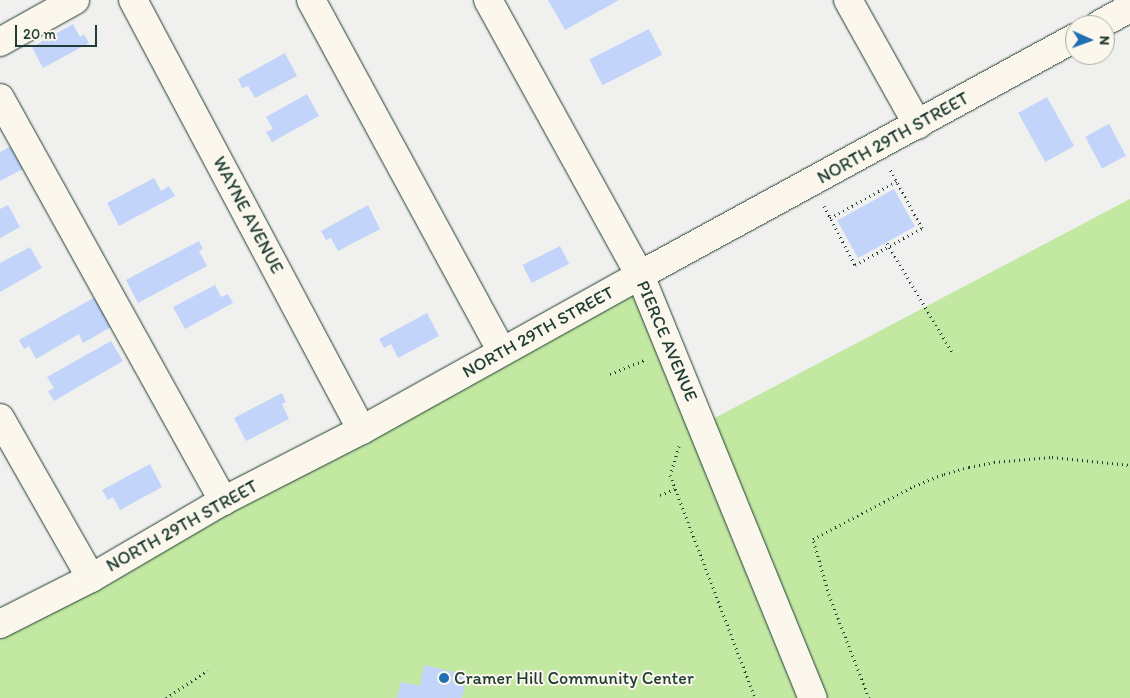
<!DOCTYPE html>
<style>
body{margin:0}
#map{position:relative;width:1130px;height:698px;overflow:hidden;background:#f0f0ef;font-family:Itim,sans-serif}
div>[style]{position:absolute}
.green>*{inset:0;background:#c2e8a2}
.building>*{inset:0;background:#c3d4fa;transform-origin:0 0}
.path>*{height:3px;margin-top:-1.5px;transform-origin:0;background:repeating-linear-gradient(90deg,#1f3d34 0 1px,transparent 0 5px)}
.roads{filter:drop-shadow(0 0 1px #1f3d34) drop-shadow(0 0 1px #1f3d34)}
.minor>*{height:28px;margin:-14px;padding:0 14px;transform-origin:14px;border-radius:14px;background:#fbf7ec}
.dots>*{width:14px;height:14px;translate:-50% -50%;box-sizing:border-box;border:2px solid #fbf7ec;border-radius:50%}
span{translate:-50% -50%;white-space:nowrap;text-align:center;line-height:1.15;-webkit-text-stroke:4px #fbf7ec;paint-order:stroke}
.street-label{font-size:18px;color:#1f3d34}
.poi-label{font-size:18px;color:#1f3d34}
.left{translate:0 -50%;text-align:left}
.north{position:absolute;left:1065px;top:15px;width:50px;height:50px;box-sizing:border-box;background:#fbf7ec;border:1px solid #a3ada2;border-radius:50%;rotate:92deg;font-size:14px;font-weight:700;line-height:20px;text-align:center;color:#1f3d34}
.north::after{content:'';display:block;margin:auto;width:18px;height:22px;background:#1f6fb2;clip-path:polygon(50% 0,100% 100%,50% 72%,0 100%)}
.scale{position:absolute;left:15px;top:25px;width:82px;height:22px;box-sizing:border-box;border:2px solid #1f3d34;border-top:0;padding-left:6px;font-size:15px;line-height:18px;white-space:nowrap;color:#1f3d34;-webkit-text-stroke:4px #fbf7ec;paint-order:stroke}
</style>
<div id="map">
<div class="green">
<i style="clip-path:polygon(1130px 199px,1130px 698px,0 698px,0 627px,651px 272px,709px 421px)"></i>
</div>
<div class="building">
<i style="clip-path:polygon(548px 0,619px 0,565px 30px)"></i>
<i style="clip-path:polygon(73px 24px,80px 37px,84px 34px,89px 43px,43px 68px,32px 47px)"></i>
<i style="left:649px;top:29px;width:29px;height:67px;rotate:63deg"></i>
<i style="clip-path:polygon(285px 53px,297px 76px,255px 98px,248px 86px,242px 88px,238px 79px)"></i>
<i style="clip-path:polygon(307px 94px,319px 116px,272px 142px,266px 132px,273px 129px,266px 117px)"></i>
<i style="left:1047px;top:97px;width:56px;height:33px;rotate:61deg"></i>
<i style="left:1109px;top:124px;width:36px;height:27px;rotate:62deg"></i>
<i style="clip-path:polygon(13px 145px,25px 168px,0 181px,0 152px)"></i>
<i style="clip-path:polygon(154px 178px,161px 191px,169px 186px,175px 196px,119px 226px,107px 203px)"></i>
<i style="left:894px;top:189px;width:43px;height:65px;rotate:61deg"></i>
<i style="clip-path:polygon(8px 205px,20px 227px,0 238px,0 209px)"></i>
<i style="clip-path:polygon(368px 205px,380px 229px,338px 251px,331px 238px,326px 240px,321px 231px)"></i>
<i style="clip-path:polygon(199px 241px,203px 249px,199px 251px,207px 266px,138px 303px,126px 280px)"></i>
<i style="left:560px;top:246px;width:20px;height:42px;rotate:63deg"></i>
<i style="clip-path:polygon(30px 247px,42px 268px,0 292px,0 263px)"></i>
<i style="clip-path:polygon(215px 285px,221px 297px,228px 294px,233px 303px,185px 329px,173px 307px)"></i>
<i style="clip-path:polygon(95px 297px,111px 327px,83px 343px,79px 334px,36px 359px,29px 346px,24px 349px,19px 340px)"></i>
<i style="clip-path:polygon(427px 313px,439px 336px,398px 358px,391px 344px,384px 348px,379px 339px)"></i>
<i style="clip-path:polygon(111px 341px,123px 361px,54px 401px,48px 391px,54px 388px,47px 377px)"></i>
<i style="clip-path:polygon(282px 393px,286px 402px,282px 404px,289px 419px,246px 441px,234px 418px)"></i>
<i style="clip-path:polygon(150px 464px,162px 487px,120px 510px,113px 497px,108px 500px,102px 490px)"></i>
<i style="clip-path:polygon(424px 665px,467px 675px,462px 698px,397px 698px,401px 682px,420px 686px)"></i>
</div>
<div class="path">
<i style="left:824px;top:206px;width:67px;rotate:62.3deg"></i>
<i style="left:855px;top:265px;width:77px;rotate:-28.9deg"></i>
<i style="left:922px;top:228px;width:67px;rotate:-118.5deg"></i>
<i style="left:830px;top:218px;width:77px;rotate:-28.9deg"></i>
<i style="left:887px;top:243px;width:127px;rotate:59.2deg"></i>
<i style="left:610px;top:374px;width:38px;rotate:-22deg"></i>
<i style="left:679px;top:446px;width:30px;rotate:107deg"></i>
<i style="left:670px;top:475px;width:239px;rotate:69.1deg"></i>
<i style="left:660px;top:495px;width:16px;rotate:-22deg"></i>
<i style="left:166px;top:698px;width:50px;rotate:-33.7deg"></i>
<i style="left:869px;top:698px;width:110px;rotate:-111.2deg"></i>
<i style="left:829px;top:595px;width:58px;rotate:-105.9deg"></i>
<i style="left:813px;top:539px;width:114px;rotate:-27.7deg"></i>
<i style="left:914px;top:486px;width:32px;rotate:-22deg"></i>
<i style="left:944px;top:474px;width:26px;rotate:-16deg"></i>
<i style="left:969px;top:467px;width:25px;rotate:-11deg"></i>
<i style="left:994px;top:462px;width:58px;rotate:-4.9deg"></i>
<i style="left:1052px;top:457px;width:78px;rotate:5.9deg"></i>
</div>
<div class="roads">
<div class="minor">
<i style="left:133px;top:0;width:487px;rotate:62deg"></i>
<i style="left:311px;top:0;width:400px;rotate:61.5deg"></i>
<i style="left:488px;top:0;width:314px;rotate:61.1deg"></i>
<i style="left:640px;top:275px;width:457px;rotate:67.8deg"></i>
<i style="left:848px;top:0;width:143px;rotate:60.8deg"></i>
<i style="left:1099px;top:25px;width:35px;rotate:-29deg"></i>
<i style="left:0;top:42px;width:86px;rotate:-29.2deg"></i>
<i style="left:0;top:98px;width:461px;rotate:61deg"></i>
<i style="left:0;top:418px;width:184px;rotate:60.4deg"></i>
<i style="left:0;top:624px;width:102px;rotate:-26.8deg"></i>
<i style="left:91px;top:578px;width:153px;rotate:-30.3deg"></i>
<i style="left:223px;top:501px;width:156px;rotate:-27.1deg"></i>
<i style="left:362px;top:430px;width:318px;rotate:-29.1deg"></i>
<i style="left:640px;top:275px;width:495px;rotate:-28.6deg"></i>
</div>
</div>
<div class="dots">
<i style="left:444px;top:678px;background:#1f6fb2"></i>
</div>
<div class="street-label">
<span style="left:893px;top:138px;rotate:-29deg">NORTH 29TH STREET</span>
<span style="left:248px;top:215px;rotate:62deg">WAYNE AVENUE</span>
<span style="left:538px;top:332px;rotate:-29deg">NORTH 29TH STREET</span>
<span style="left:667px;top:341px;rotate:67deg">PIERCE AVENUE</span>
<span style="left:182px;top:526px;rotate:-29deg">NORTH 29TH STREET</span>
</div>
<div class="poi-label">
<span class="left" style="left:454px;top:678px">Cramer Hill Community Center</span>
</div>
<div class="north">N</div>
<div class="scale">20 m</div>
</div>
